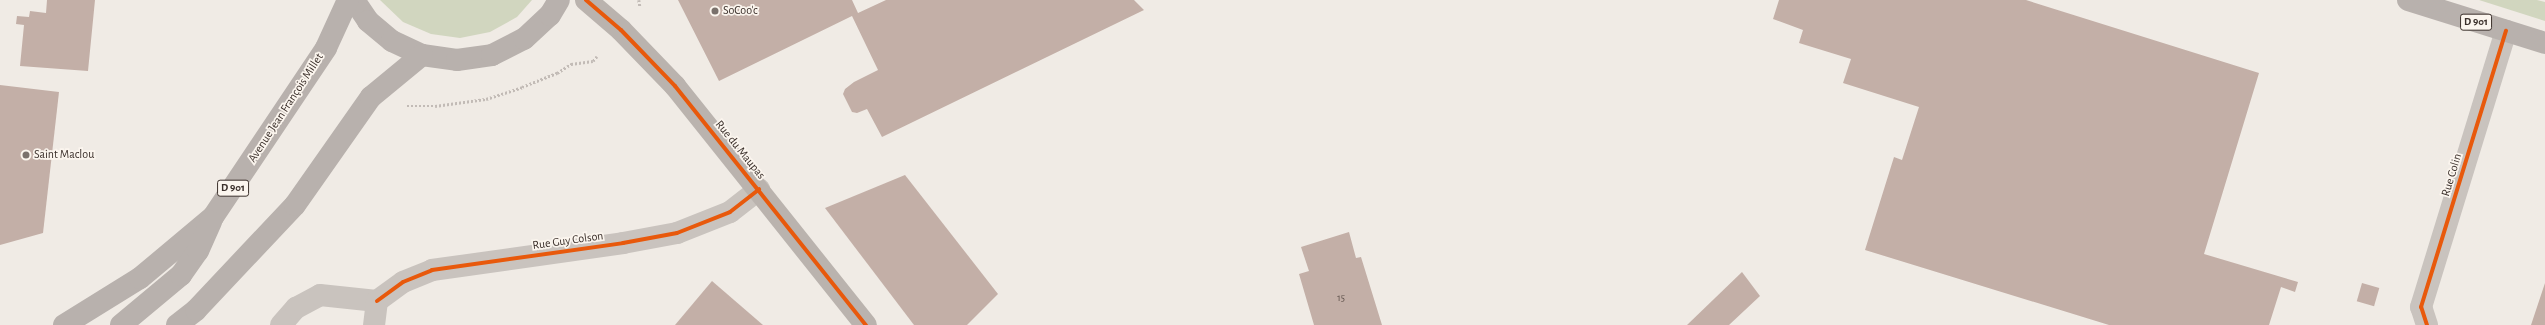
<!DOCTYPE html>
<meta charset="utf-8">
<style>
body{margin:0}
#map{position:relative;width:2545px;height:325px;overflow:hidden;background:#f0ebe5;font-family:"Alegreya Sans",sans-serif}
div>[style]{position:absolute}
.green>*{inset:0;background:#d1d6bf}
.building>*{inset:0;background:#c3afa7;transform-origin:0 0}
.path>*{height:2.5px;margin-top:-1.25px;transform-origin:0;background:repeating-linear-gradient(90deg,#c2bbb6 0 2px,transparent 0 4px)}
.street>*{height:22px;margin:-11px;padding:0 11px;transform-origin:11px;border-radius:11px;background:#c9c3be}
.secondary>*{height:22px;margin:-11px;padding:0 11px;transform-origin:11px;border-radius:11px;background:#bab3ae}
.primary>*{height:22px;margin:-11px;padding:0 11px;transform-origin:11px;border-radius:11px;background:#b8b1ad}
.cycleway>*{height:4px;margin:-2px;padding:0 2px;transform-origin:2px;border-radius:2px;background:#e8590c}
.dots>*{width:11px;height:11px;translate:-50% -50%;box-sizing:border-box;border:2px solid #fbf5ee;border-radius:50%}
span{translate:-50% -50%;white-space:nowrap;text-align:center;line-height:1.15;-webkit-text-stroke:3.5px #fbf5ee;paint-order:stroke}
.number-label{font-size:10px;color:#5d504a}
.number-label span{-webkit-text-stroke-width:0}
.shield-label span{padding:1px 3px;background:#fbf5ee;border:1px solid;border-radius:3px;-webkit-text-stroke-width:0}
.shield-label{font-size:11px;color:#3b302b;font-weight:700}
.poi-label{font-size:12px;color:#3b302b}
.left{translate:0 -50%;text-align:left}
.street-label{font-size:12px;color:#3b302b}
</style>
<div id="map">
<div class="green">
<i style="clip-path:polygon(380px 0,532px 0,517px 17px,490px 32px,460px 38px,431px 34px,403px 22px)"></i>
<i style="clip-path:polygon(2479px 0,2537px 0,2545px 2px,2545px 21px)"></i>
</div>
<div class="building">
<i style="clip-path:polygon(47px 0,95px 0,88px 71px,20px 66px,24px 25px,16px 24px,17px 16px,29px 17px,30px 11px,46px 13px)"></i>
<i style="clip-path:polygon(678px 0,852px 0,858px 13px,886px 0,1134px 0,1144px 10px,882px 137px,867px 109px,857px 113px,852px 112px,843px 94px,845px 89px,854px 82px,878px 70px,852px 16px,719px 81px)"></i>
<i style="clip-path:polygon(1779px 0,2026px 0,2259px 73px,2204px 254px,2298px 282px,2295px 292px,2281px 287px,2269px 325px,2109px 325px,1865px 250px,1894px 157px,1902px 160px,1919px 107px,1843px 83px,1851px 59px,1799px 43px,1803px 30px,1773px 19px)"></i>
<i style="clip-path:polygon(0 85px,59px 92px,43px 233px,0 245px)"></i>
<i style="clip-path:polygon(905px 175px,998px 294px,967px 325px,914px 325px,825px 208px)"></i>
<i style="clip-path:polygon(1349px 232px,1356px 258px,1361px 257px,1382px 325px,1314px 325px,1299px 274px,1309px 271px,1301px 247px)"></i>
<i style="clip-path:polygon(1742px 272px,1760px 296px,1729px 325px,1687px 325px)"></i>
<i style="clip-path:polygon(712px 281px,763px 325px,675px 325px)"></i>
<i style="left:2362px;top:283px;width:18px;height:19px;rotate:16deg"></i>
<i style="clip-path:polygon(2545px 283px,2545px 325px,2531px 325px)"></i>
</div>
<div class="path">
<i style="left:639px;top:0;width:6px;rotate:81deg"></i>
<i style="left:407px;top:106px;width:28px"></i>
<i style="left:435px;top:106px;width:51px;rotate:-7.8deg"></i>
<i style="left:486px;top:99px;width:38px;rotate:-18deg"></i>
<i style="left:522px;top:87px;width:38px;rotate:-22deg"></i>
<i style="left:557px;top:73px;width:17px;rotate:-33deg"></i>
<i style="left:571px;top:64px;width:22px;rotate:-8deg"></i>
<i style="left:593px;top:61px;width:6px;rotate:-51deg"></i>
</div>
<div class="street">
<i style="left:377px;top:301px;width:32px;rotate:-36deg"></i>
<i style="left:403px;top:282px;width:31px;rotate:-22deg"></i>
<i style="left:432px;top:270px;width:193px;rotate:-8deg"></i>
<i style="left:623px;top:243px;width:55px;rotate:-10.5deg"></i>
<i style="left:677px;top:233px;width:57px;rotate:-21.6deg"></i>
<i style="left:730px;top:212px;width:37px;rotate:-38deg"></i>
<i style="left:281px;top:325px;width:23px;rotate:-49deg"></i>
<i style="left:296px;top:308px;width:27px;rotate:-28deg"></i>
<i style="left:320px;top:295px;width:57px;rotate:6deg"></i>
<i style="left:377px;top:301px;width:24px;rotate:97deg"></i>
<i style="left:2427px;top:325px;width:19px;rotate:-108deg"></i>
<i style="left:2421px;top:307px;width:289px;rotate:-72.9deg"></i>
</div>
<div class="secondary">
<i style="left:586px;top:0;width:46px;rotate:40.6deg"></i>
<i style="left:621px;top:30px;width:78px;rotate:46deg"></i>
<i style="left:675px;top:86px;width:306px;rotate:51.4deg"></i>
</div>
<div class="primary">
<i style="left:354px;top:0;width:25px;rotate:56deg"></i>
<i style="left:368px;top:21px;width:31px;rotate:40deg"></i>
<i style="left:392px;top:41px;width:33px;rotate:25deg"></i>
<i style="left:422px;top:55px;width:35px;rotate:8deg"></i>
<i style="left:457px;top:60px;width:35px;rotate:-8deg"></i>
<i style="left:492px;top:55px;width:36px;rotate:-27deg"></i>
<i style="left:524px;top:39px;width:35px;rotate:-43deg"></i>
<i style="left:550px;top:15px;width:17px;rotate:-59deg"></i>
<i style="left:2408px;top:0;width:144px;rotate:17.4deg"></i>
<i style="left:64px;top:325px;width:89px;rotate:-31.7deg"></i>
<i style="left:140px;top:278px;width:95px;rotate:-39.9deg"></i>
<i style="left:213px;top:217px;width:203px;rotate:-56.2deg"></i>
<i style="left:326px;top:48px;width:53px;rotate:-65.4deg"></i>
<i style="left:121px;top:325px;width:78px;rotate:-39.8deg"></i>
<i style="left:181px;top:275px;width:29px;rotate:-55deg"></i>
<i style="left:198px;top:251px;width:32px;rotate:-66deg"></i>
<i style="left:177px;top:325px;width:24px;rotate:-38deg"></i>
<i style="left:196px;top:310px;width:144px;rotate:-46.7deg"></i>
<i style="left:295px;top:205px;width:132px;rotate:-54.9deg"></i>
<i style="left:371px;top:97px;width:66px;rotate:-39.5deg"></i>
</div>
<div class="cycleway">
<i style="left:586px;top:0;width:46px;rotate:40.6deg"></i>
<i style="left:621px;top:30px;width:78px;rotate:46deg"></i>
<i style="left:675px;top:86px;width:306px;rotate:51.4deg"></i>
<i style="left:377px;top:301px;width:32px;rotate:-36deg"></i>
<i style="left:403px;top:282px;width:31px;rotate:-22deg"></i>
<i style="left:432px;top:270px;width:193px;rotate:-8deg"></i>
<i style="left:623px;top:243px;width:55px;rotate:-10.5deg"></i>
<i style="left:677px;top:233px;width:57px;rotate:-21.6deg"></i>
<i style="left:730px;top:212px;width:37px;rotate:-38deg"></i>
<i style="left:2427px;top:325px;width:19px;rotate:-108deg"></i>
<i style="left:2421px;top:307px;width:289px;rotate:-72.9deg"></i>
</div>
<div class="dots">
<i style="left:715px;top:11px;background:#7a716c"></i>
<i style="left:26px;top:155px;background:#7a716c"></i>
</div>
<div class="number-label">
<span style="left:1341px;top:299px">15</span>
</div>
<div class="shield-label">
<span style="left:2476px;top:22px">D 901</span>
<span style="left:233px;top:188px">D 901</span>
</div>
<div class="poi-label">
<span class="left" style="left:723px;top:11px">SoCoo'c</span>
<span class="left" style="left:34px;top:155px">Saint Maclou</span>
</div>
<div class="street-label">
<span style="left:286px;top:108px;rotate:-57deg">Avenue Jean François Millet</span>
<span style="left:740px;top:150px;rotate:51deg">Rue du Maupas</span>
<span style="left:2452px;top:175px;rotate:-73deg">Rue Colin</span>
<span style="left:568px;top:241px;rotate:-8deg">Rue Guy Colson</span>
</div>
</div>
